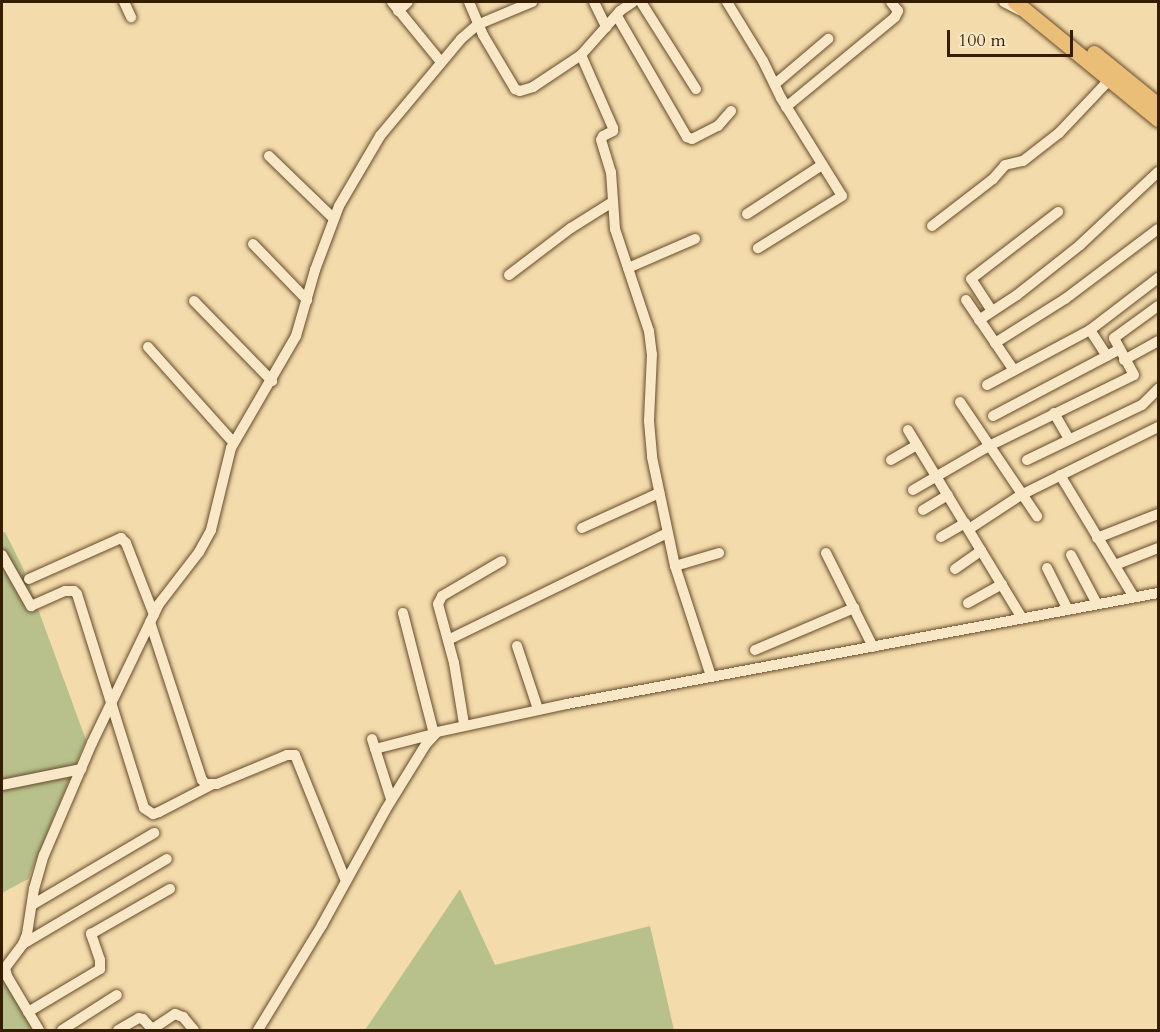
<!DOCTYPE html>
<style>
body{margin:0}
#map{position:relative;width:1160px;height:1032px;overflow:hidden;background:#f4dbab;font-family:Cardo,serif}
div>[style]{position:absolute}
.green>*{inset:0;background:#b8c18c}
.roads{filter:drop-shadow(0 0 2px #654c2b) drop-shadow(0 0 2px #654c2b)}
.minor>*{height:10px;margin:-5px;padding:0 5px;transform-origin:5px;border-radius:5px;background:#f8e8c8}
.highway>*{height:15px;margin:-7.5px;padding:0 7.5px;transform-origin:7.5px;border-radius:7.5px;background:#eabe76}
span{translate:-50% -50%;white-space:nowrap;text-align:center;line-height:1.15;-webkit-text-stroke:4.5px #f8e8c8;paint-order:stroke}
.frame{position:absolute;inset:0;border:3px solid #351d00;pointer-events:none}
.scale{position:absolute;left:947px;top:30px;width:126px;height:27px;box-sizing:border-box;border:3px solid #351d00;border-top:0;padding-left:8px;font-size:18px;line-height:21px;white-space:nowrap;color:#351d00;-webkit-text-stroke:4px #f8e8c8;paint-order:stroke}
</style>
<div id="map">
<div class="green">
<i style="clip-path:polygon(5px 532px,23px 568px,86px 740px,28px 879px,2px 893px,2px 533px)"></i>
<i style="clip-path:polygon(460px 889px,495px 965px,650px 926px,674px 1030px,365px 1030px)"></i>
<i style="clip-path:polygon(2px 971px,36px 1030px,2px 1030px)"></i>
</div>
<div class="roads">
<div class="minor">
<i style="left:124px;top:2px;width:17px;rotate:65deg"></i>
<i style="left:392px;top:2px;width:77px;rotate:50.8deg"></i>
<i style="left:469px;top:2px;width:36px;rotate:67deg"></i>
<i style="left:483px;top:35px;width:63px;rotate:59.3deg"></i>
<i style="left:515px;top:89px;width:5px;rotate:22deg"></i>
<i style="left:520px;top:91px;width:14px;rotate:-17deg"></i>
<i style="left:533px;top:87px;width:58px;rotate:-33.7deg"></i>
<i style="left:581px;top:55px;width:59px;rotate:-48.4deg"></i>
<i style="left:620px;top:11px;width:16px;rotate:-35deg"></i>
<i style="left:594px;top:2px;width:28px;rotate:64deg"></i>
<i style="left:641px;top:2px;width:103px;rotate:57.7deg"></i>
<i style="left:727px;top:2px;width:69px;rotate:58.6deg"></i>
<i style="left:763px;top:61px;width:41px;rotate:64.1deg"></i>
<i style="left:781px;top:98px;width:115px;rotate:58.1deg"></i>
<i style="left:842px;top:196px;width:99px;rotate:148.2deg"></i>
<i style="left:1004px;top:2px;width:18px;rotate:27deg"></i>
<i style="left:398px;top:11px;width:13px;rotate:-42deg"></i>
<i style="left:617px;top:16px;width:140px;rotate:60deg"></i>
<i style="left:687px;top:137px;width:5px;rotate:22deg"></i>
<i style="left:692px;top:139px;width:29px;rotate:-27deg"></i>
<i style="left:718px;top:126px;width:20px;rotate:-49deg"></i>
<i style="left:581px;top:55px;width:80px;rotate:66.3deg"></i>
<i style="left:613px;top:128px;width:3px;rotate:90deg"></i>
<i style="left:613px;top:131px;width:11px;rotate:153deg"></i>
<i style="left:603px;top:136px;width:4px;rotate:117deg"></i>
<i style="left:601px;top:140px;width:34px;rotate:73deg"></i>
<i style="left:611px;top:172px;width:57px;rotate:86deg"></i>
<i style="left:615px;top:229px;width:108px;rotate:71.6deg"></i>
<i style="left:649px;top:331px;width:23px;rotate:83deg"></i>
<i style="left:652px;top:354px;width:67px;rotate:92.6deg"></i>
<i style="left:649px;top:421px;width:36px;rotate:85deg"></i>
<i style="left:652px;top:457px;width:111px;rotate:78.1deg"></i>
<i style="left:675px;top:566px;width:116px;rotate:71.9deg"></i>
<i style="left:775px;top:84px;width:70px;rotate:-40.3deg"></i>
<i style="left:786px;top:107px;width:141px;rotate:-39.5deg"></i>
<i style="left:895px;top:17px;width:7px;rotate:-63deg"></i>
<i style="left:898px;top:11px;width:11px;rotate:-128deg"></i>
<i style="left:269px;top:156px;width:89px;rotate:44.1deg"></i>
<i style="left:747px;top:214px;width:90px;rotate:-33.2deg"></i>
<i style="left:932px;top:226px;width:77px;rotate:-37.6deg"></i>
<i style="left:993px;top:179px;width:18px;rotate:-49deg"></i>
<i style="left:1005px;top:165px;width:18px;rotate:-13deg"></i>
<i style="left:1023px;top:161px;width:46px;rotate:-37.9deg"></i>
<i style="left:1059px;top:133px;width:74px;rotate:-46.6deg"></i>
<i style="left:253px;top:244px;width:78px;rotate:46deg"></i>
<i style="left:628px;top:268px;width:73px;rotate:-23.4deg"></i>
<i style="left:509px;top:275px;width:78px;rotate:-37.2deg"></i>
<i style="left:571px;top:228px;width:47px;rotate:-32deg"></i>
<i style="left:966px;top:300px;width:83px;rotate:55.7deg"></i>
<i style="left:194px;top:301px;width:112px;rotate:45.7deg"></i>
<i style="left:992px;top:311px;width:38px;rotate:-123deg"></i>
<i style="left:971px;top:279px;width:110px;rotate:-37.6deg"></i>
<i style="left:979px;top:320px;width:45px;rotate:-33.3deg"></i>
<i style="left:1017px;top:295px;width:80px;rotate:-38.4deg"></i>
<i style="left:1080px;top:245px;width:107px;rotate:-43.1deg"></i>
<i style="left:1090px;top:330px;width:31px;rotate:57deg"></i>
<i style="left:995px;top:343px;width:83px;rotate:-32.2deg"></i>
<i style="left:1065px;top:299px;width:116px;rotate:-37deg"></i>
<i style="left:148px;top:347px;width:127px;rotate:48.2deg"></i>
<i style="left:1124px;top:360px;width:39px;rotate:-29deg"></i>
<i style="left:987px;top:385px;width:117px;rotate:-28.1deg"></i>
<i style="left:1090px;top:330px;width:86px;rotate:-37.4deg"></i>
<i style="left:960px;top:402px;width:138px;rotate:56deg"></i>
<i style="left:1054px;top:413px;width:30px;rotate:60deg"></i>
<i style="left:993px;top:416px;width:141px;rotate:-27.8deg"></i>
<i style="left:908px;top:430px;width:220px;rotate:58.8deg"></i>
<i style="left:891px;top:460px;width:30px;rotate:-30deg"></i>
<i style="left:1027px;top:460px;width:127px;rotate:-25.6deg"></i>
<i style="left:1142px;top:405px;width:23px;rotate:-45deg"></i>
<i style="left:1060px;top:475px;width:143px;rotate:58.8deg"></i>
<i style="left:913px;top:490px;width:88px;rotate:-30.1deg"></i>
<i style="left:989px;top:446px;width:161px;rotate:-26.1deg"></i>
<i style="left:1134px;top:375px;width:42px;rotate:-118.4deg"></i>
<i style="left:1114px;top:338px;width:54px;rotate:-36deg"></i>
<i style="left:923px;top:510px;width:29px;rotate:-31deg"></i>
<i style="left:582px;top:528px;width:85px;rotate:-24.4deg"></i>
<i style="left:969px;top:529px;width:62px;rotate:-33.2deg"></i>
<i style="left:1021px;top:495px;width:153px;rotate:-26.4deg"></i>
<i style="left:941px;top:537px;width:28px;rotate:-30deg"></i>
<i style="left:1097px;top:538px;width:66px;rotate:-21.5deg"></i>
<i style="left:826px;top:553px;width:105px;rotate:63.4deg"></i>
<i style="left:2px;top:555px;width:59px;rotate:60.4deg"></i>
<i style="left:31px;top:606px;width:37px;rotate:-24deg"></i>
<i style="left:65px;top:591px;width:9px"></i>
<i style="left:74px;top:591px;width:4px;rotate:45deg"></i>
<i style="left:77px;top:594px;width:224px;rotate:72.6deg"></i>
<i style="left:144px;top:808px;width:11px;rotate:34deg"></i>
<i style="left:153px;top:814px;width:6px;rotate:-18deg"></i>
<i style="left:159px;top:812px;width:59px;rotate:-27.4deg"></i>
<i style="left:1071px;top:555px;width:55px;rotate:62deg"></i>
<i style="left:1115px;top:565px;width:46px;rotate:-21.6deg"></i>
<i style="left:675px;top:566px;width:46px;rotate:-16.5deg"></i>
<i style="left:1047px;top:568px;width:47px;rotate:63.4deg"></i>
<i style="left:955px;top:569px;width:32px;rotate:-35deg"></i>
<i style="left:29px;top:579px;width:101px;rotate:-24deg"></i>
<i style="left:121px;top:538px;width:7px;rotate:45deg"></i>
<i style="left:126px;top:543px;width:77px;rotate:68.7deg"></i>
<i style="left:968px;top:603px;width:39px;rotate:-29deg"></i>
<i style="left:150px;top:622px;width:166px;rotate:71.8deg"></i>
<i style="left:202px;top:780px;width:6px;rotate:45deg"></i>
<i style="left:206px;top:784px;width:11px"></i>
<i style="left:217px;top:784px;width:76px;rotate:-22.5deg"></i>
<i style="left:287px;top:755px;width:8px"></i>
<i style="left:295px;top:755px;width:136px;rotate:68deg"></i>
<i style="left:448px;top:640px;width:244px;rotate:-26deg"></i>
<i style="left:517px;top:646px;width:66px;rotate:71.6deg"></i>
<i style="left:755px;top:650px;width:108px;rotate:-23deg"></i>
<i style="left:464px;top:724px;width:62px;rotate:-99.3deg"></i>
<i style="left:454px;top:663px;width:61px;rotate:-105.2deg"></i>
<i style="left:438px;top:604px;width:9px;rotate:-63deg"></i>
<i style="left:442px;top:596px;width:69px;rotate:-30.3deg"></i>
<i style="left:372px;top:739px;width:63px;rotate:72.4deg"></i>
<i style="left:375px;top:749px;width:61px;rotate:-14.3deg"></i>
<i style="left:434px;top:734px;width:125px;rotate:-104.4deg"></i>
<i style="left:2px;top:785px;width:81px;rotate:-11.4deg"></i>
<i style="left:32px;top:905px;width:142px;rotate:-30.5deg"></i>
<i style="left:23px;top:944px;width:167px;rotate:-30.6deg"></i>
<i style="left:28px;top:1012px;width:84px;rotate:-30.8deg"></i>
<i style="left:100px;top:969px;width:9px;rotate:-90deg"></i>
<i style="left:100px;top:960px;width:28px;rotate:-109deg"></i>
<i style="left:91px;top:934px;width:91px;rotate:-29.7deg"></i>
<i style="left:39px;top:1030px;width:63px;rotate:-120.7deg"></i>
<i style="left:7px;top:976px;width:8px;rotate:-104deg"></i>
<i style="left:5px;top:968px;width:30px;rotate:-53deg"></i>
<i style="left:23px;top:944px;width:11px;rotate:-68deg"></i>
<i style="left:27px;top:934px;width:46px;rotate:-81.2deg"></i>
<i style="left:34px;top:889px;width:35px;rotate:-74deg"></i>
<i style="left:44px;top:855px;width:122px;rotate:-66.8deg"></i>
<i style="left:92px;top:743px;width:154px;rotate:-64.3deg"></i>
<i style="left:159px;top:604px;width:66px;rotate:-52.4deg"></i>
<i style="left:199px;top:552px;width:25px;rotate:-61deg"></i>
<i style="left:211px;top:530px;width:84px;rotate:-76.3deg"></i>
<i style="left:231px;top:448px;width:129px;rotate:-59.9deg"></i>
<i style="left:296px;top:336px;width:69px;rotate:-73.9deg"></i>
<i style="left:315px;top:270px;width:68px;rotate:-69.4deg"></i>
<i style="left:339px;top:206px;width:81px;rotate:-59.6deg"></i>
<i style="left:380px;top:136px;width:126px;rotate:-50.1deg"></i>
<i style="left:461px;top:39px;width:21px;rotate:-41deg"></i>
<i style="left:477px;top:25px;width:60px;rotate:-22.7deg"></i>
<i style="left:62px;top:1030px;width:65px;rotate:-32.5deg"></i>
<i style="left:118px;top:1030px;width:24px;rotate:-30deg"></i>
<i style="left:139px;top:1018px;width:4px;rotate:14deg"></i>
<i style="left:143px;top:1019px;width:13px;rotate:48deg"></i>
<i style="left:151px;top:1030px;width:29px;rotate:-34deg"></i>
<i style="left:175px;top:1014px;width:9px;rotate:21deg"></i>
<i style="left:183px;top:1017px;width:17px;rotate:50deg"></i>
<i style="left:258px;top:1030px;width:123px;rotate:-58.6deg"></i>
<i style="left:322px;top:925px;width:132px;rotate:-61.1deg"></i>
<i style="left:386px;top:809px;width:76px;rotate:-58.4deg"></i>
<i style="left:426px;top:744px;width:16px;rotate:-47deg"></i>
<i style="left:437px;top:732px;width:133px;rotate:-12.2deg"></i>
<i style="left:567px;top:704px;width:601px;rotate:-10.64deg"></i>
</div>
<div class="highway">
<i style="left:1015px;top:2px;width:185px;rotate:39.3deg"></i>
<i style="left:1094px;top:53px;width:82px;rotate:39.1deg"></i>
</div>
</div>
<div class="frame"></div>
<div class="scale">100 m</div>
</div>
